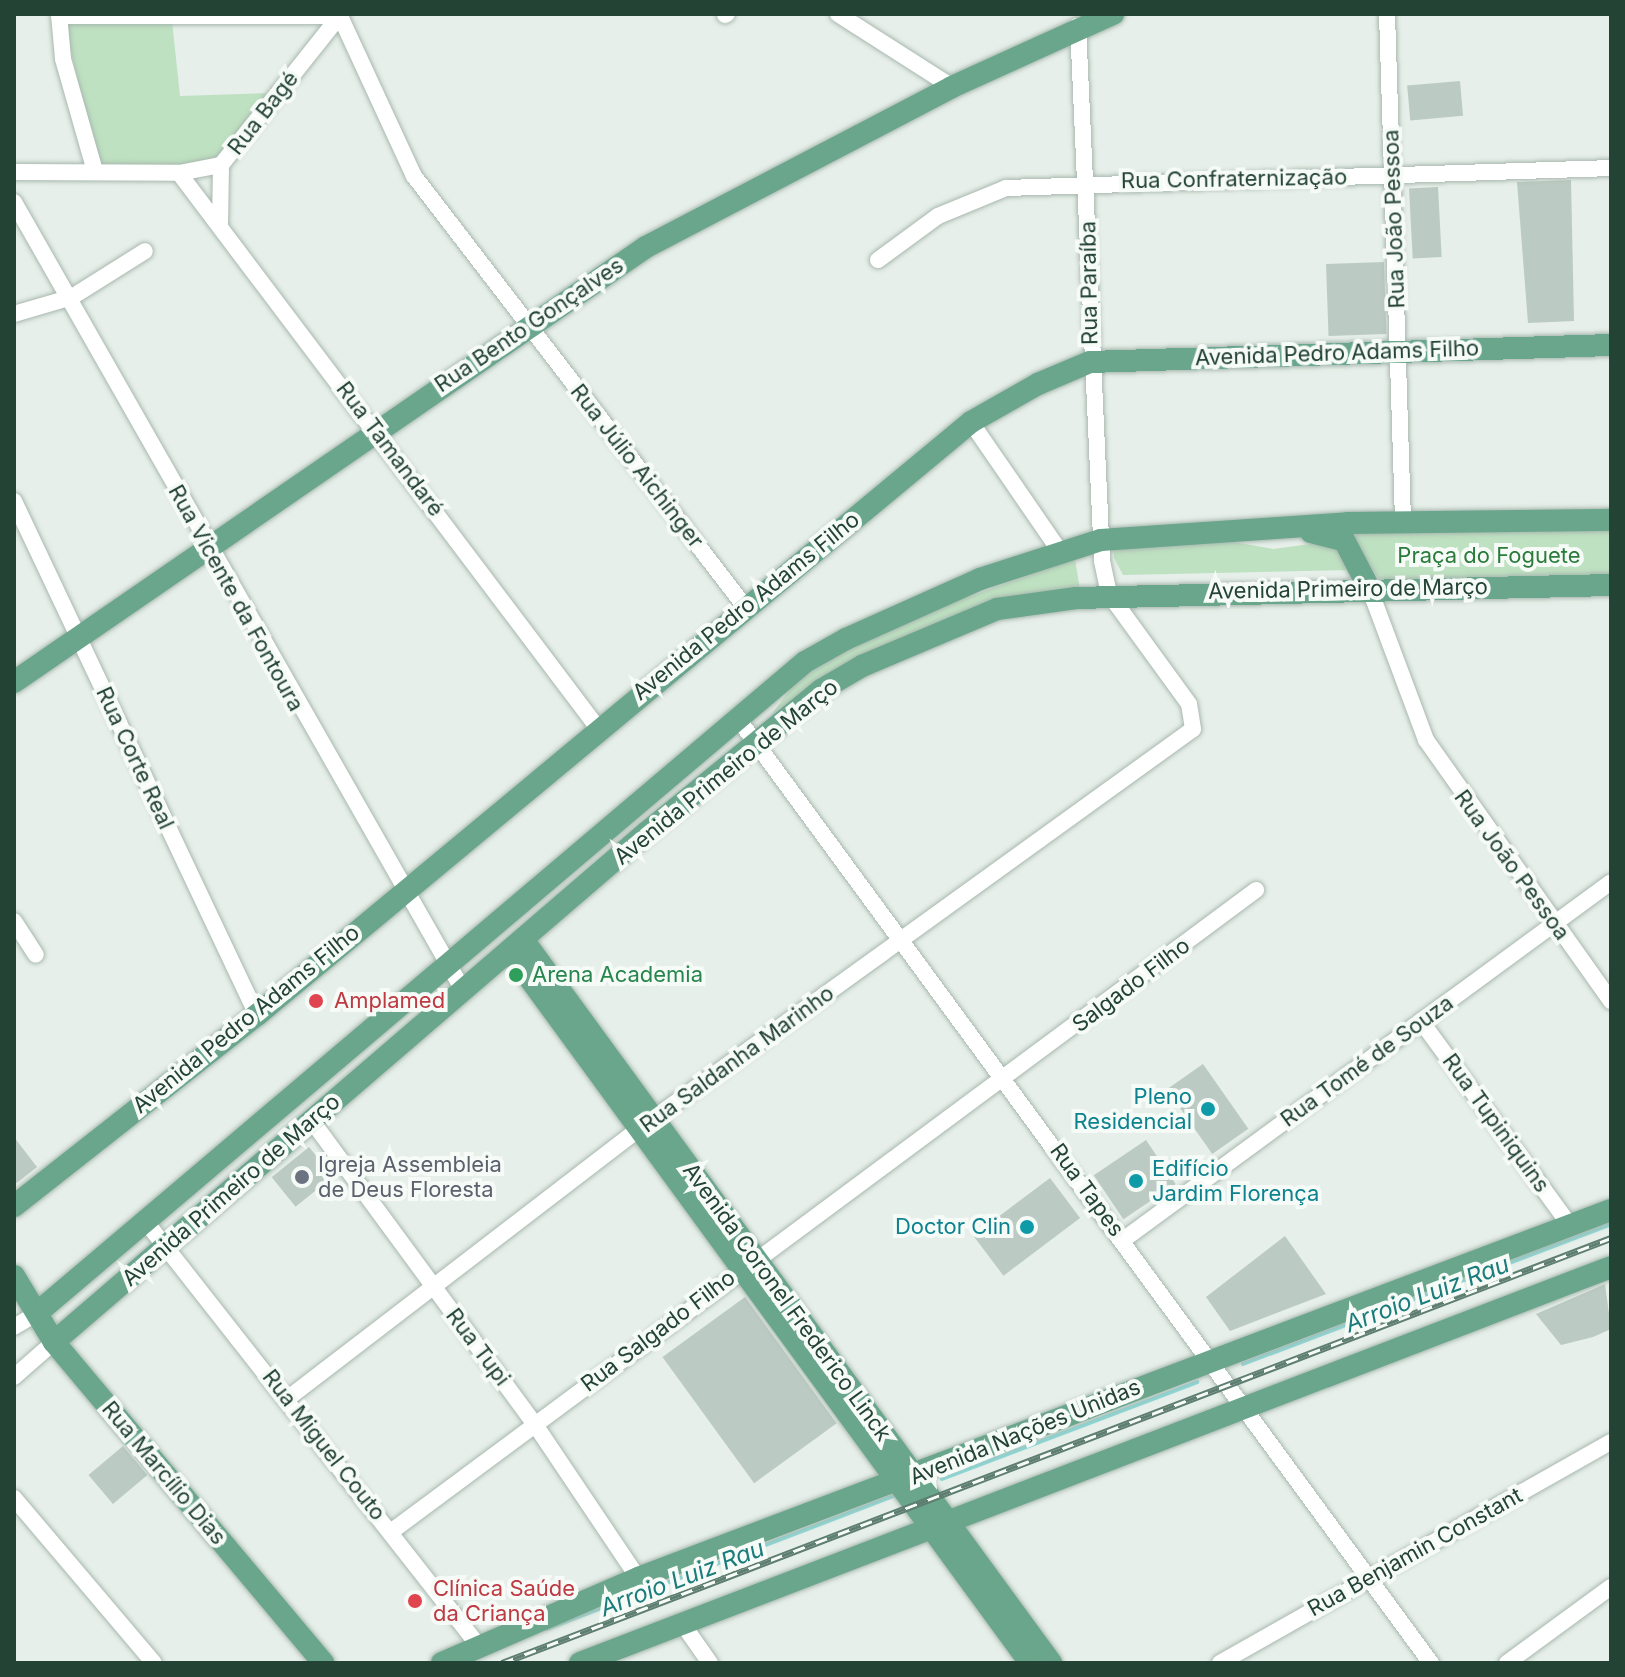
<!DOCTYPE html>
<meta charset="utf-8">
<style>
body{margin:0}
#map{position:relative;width:1625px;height:1677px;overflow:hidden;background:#e6efe9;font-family:Inter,sans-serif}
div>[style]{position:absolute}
.green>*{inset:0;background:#bee1c1}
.stream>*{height:4px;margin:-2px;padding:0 2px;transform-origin:2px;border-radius:2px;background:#8cd6d4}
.building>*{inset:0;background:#bbcac2;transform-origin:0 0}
.roads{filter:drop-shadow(0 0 2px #a8b8af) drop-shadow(0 0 2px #a8b8af)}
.minor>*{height:16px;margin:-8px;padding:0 8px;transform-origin:8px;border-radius:8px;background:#fff}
.major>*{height:22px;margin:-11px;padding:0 11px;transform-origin:11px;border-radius:11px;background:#69a68c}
.rail>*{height:7px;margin-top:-3.5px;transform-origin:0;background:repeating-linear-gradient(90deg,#f7fbf8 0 12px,#5e7e70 0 24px);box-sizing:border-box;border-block:2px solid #5e7e70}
.dots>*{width:22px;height:22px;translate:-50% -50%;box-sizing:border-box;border:4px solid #f7fbf8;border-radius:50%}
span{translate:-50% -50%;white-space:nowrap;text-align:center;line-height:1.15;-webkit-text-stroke:8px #f7fbf8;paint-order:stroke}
.street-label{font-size:22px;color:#234335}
.park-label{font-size:22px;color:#2b7c3c}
.leisure-label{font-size:22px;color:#27864d}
.left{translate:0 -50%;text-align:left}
.health-label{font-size:22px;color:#be3a42}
.culture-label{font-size:22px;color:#0d838f}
.right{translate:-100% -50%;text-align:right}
.worship-label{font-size:22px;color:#5b616d}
.water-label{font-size:24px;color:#1a7c7b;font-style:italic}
.frame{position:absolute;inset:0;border:16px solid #234335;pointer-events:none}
</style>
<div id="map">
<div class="green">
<i style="clip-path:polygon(64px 21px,172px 21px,180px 96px,271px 93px,219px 160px,177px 167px,98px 167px)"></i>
<i style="clip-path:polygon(1611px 529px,1611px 578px,1484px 580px,1379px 579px,1348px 534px)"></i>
<i style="clip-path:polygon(1195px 535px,1273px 549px,1318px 543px,1341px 550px,1350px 570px,1123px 575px,1114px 558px,1113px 542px)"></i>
<i style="clip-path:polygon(1075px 559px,1080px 590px,813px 685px,771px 715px,797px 680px,898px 622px)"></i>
</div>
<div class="stream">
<i style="left:1243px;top:1364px;width:394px;rotate:-20.8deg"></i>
<i style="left:942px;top:1479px;width:273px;rotate:-20.8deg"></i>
<i style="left:547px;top:1629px;width:376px;rotate:-21deg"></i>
</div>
<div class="building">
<i style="left:1460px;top:81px;width:35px;height:53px;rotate:85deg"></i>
<i style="clip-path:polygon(1571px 180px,1574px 321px,1528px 323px,1517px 182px)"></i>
<i style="left:1438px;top:187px;width:70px;height:29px;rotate:87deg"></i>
<i style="left:1384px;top:262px;width:72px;height:58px;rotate:88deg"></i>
<i style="left:1203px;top:1064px;width:79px;height:44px;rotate:55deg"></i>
<i style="clip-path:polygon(14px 1137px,37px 1167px,14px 1185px)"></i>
<i style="left:1146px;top:1140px;width:53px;height:63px;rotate:56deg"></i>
<i style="left:309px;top:1147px;width:38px;height:48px;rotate:51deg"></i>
<i style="left:1050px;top:1178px;width:50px;height:96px;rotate:53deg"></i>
<i style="clip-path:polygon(1285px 1236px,1326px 1294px,1230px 1331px,1206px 1297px)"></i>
<i style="clip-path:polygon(1605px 1284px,1611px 1329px,1593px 1337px,1561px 1345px,1536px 1314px)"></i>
<i style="left:745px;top:1297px;width:156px;height:102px;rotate:54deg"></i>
<i style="left:123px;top:1446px;width:38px;height:45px;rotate:50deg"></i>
</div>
<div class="roads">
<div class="minor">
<i style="left:59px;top:14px;width:45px;rotate:84.9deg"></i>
<i style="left:63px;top:59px;width:116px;rotate:74.1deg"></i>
<i style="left:838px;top:14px;width:135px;rotate:32.6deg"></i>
<i style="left:1387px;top:14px;width:507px;rotate:88.19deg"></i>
<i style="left:725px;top:15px;width:2px;rotate:-27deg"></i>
<i style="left:59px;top:16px;width:281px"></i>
<i style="left:340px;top:16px;width:176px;rotate:65.2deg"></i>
<i style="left:414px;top:176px;width:545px;rotate:52.46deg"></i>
<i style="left:14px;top:172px;width:165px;rotate:0.3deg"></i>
<i style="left:179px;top:173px;width:43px;rotate:-10.8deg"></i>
<i style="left:179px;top:173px;width:694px;rotate:52.96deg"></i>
<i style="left:14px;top:202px;width:907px;rotate:60.33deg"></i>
<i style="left:220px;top:224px;width:59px;rotate:-89deg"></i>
<i style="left:221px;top:165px;width:193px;rotate:-51.5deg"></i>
<i style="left:878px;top:260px;width:74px;rotate:-36.3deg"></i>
<i style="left:938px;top:216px;width:74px;rotate:-22.4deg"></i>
<i style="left:1006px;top:188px;width:605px;rotate:-1.89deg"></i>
<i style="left:14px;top:314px;width:60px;rotate:-16.3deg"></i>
<i style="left:72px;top:297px;width:86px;rotate:-32.2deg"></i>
<i style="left:971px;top:422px;width:159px;rotate:55.5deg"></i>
<i style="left:14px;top:501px;width:569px;rotate:64.7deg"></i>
<i style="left:1370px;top:590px;width:160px;rotate:69.5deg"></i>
<i style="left:1426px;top:740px;width:320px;rotate:54.7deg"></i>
<i style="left:739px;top:720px;width:1170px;rotate:53.73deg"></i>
<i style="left:14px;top:921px;width:40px;rotate:57.1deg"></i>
<i style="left:1421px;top:1021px;width:253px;rotate:53.9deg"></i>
<i style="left:312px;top:1121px;width:375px;rotate:53.7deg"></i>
<i style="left:534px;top:1423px;width:187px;rotate:56.1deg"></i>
<i style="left:146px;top:1222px;width:538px;rotate:51.87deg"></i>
<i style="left:1123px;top:1240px;width:605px;rotate:-36.26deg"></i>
<i style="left:14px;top:1327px;width:27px;rotate:-31deg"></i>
<i style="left:14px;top:1377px;width:53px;rotate:-41.2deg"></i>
<i style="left:287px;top:1399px;width:444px;rotate:-37.5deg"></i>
<i style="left:639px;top:1129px;width:683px;rotate:-35.83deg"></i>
<i style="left:1193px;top:729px;width:25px;rotate:-99deg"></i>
<i style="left:1189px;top:704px;width:136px;rotate:-126deg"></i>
<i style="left:1109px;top:594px;width:35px;rotate:-102deg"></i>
<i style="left:1102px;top:560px;width:535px;rotate:-92.57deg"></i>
<i style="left:14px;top:1498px;width:216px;rotate:49.7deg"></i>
<i style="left:392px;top:1531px;width:1076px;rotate:-36.57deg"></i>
<i style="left:682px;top:1623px;width:49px;rotate:55deg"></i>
<i style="left:1220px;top:1663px;width:449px;rotate:-29.5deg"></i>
<i style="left:1507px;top:1663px;width:129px;rotate:-36.2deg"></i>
</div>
<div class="major">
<i style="left:1311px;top:532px;width:34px;rotate:14deg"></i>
<i style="left:1344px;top:540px;width:56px;rotate:62.5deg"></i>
<i style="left:14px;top:682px;width:767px;rotate:-34.54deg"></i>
<i style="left:646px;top:247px;width:345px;rotate:-27.6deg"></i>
<i style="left:952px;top:87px;width:177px;rotate:-24.4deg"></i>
<i style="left:524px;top:941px;width:894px;rotate:53.87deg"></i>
<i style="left:511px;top:953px;width:879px;rotate:53.83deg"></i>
<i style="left:14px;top:1206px;width:309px;rotate:-38.2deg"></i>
<i style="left:257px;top:1015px;width:928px;rotate:-39.71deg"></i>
<i style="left:971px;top:422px;width:77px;rotate:-29.6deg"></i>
<i style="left:1038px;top:384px;width:56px;rotate:-22.9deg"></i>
<i style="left:1090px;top:362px;width:521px;rotate:-1.87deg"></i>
<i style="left:14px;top:1276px;width:77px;rotate:58.8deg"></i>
<i style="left:54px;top:1342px;width:419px;rotate:50deg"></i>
<i style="left:37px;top:1313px;width:1007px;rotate:-40.29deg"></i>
<i style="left:805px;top:662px;width:47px;rotate:-29.3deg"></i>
<i style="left:846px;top:639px;width:147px;rotate:-24.1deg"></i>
<i style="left:980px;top:579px;width:127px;rotate:-17.9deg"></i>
<i style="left:1101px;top:540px;width:248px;rotate:-3.9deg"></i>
<i style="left:1348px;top:523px;width:263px;rotate:-0.7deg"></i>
<i style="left:54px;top:1342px;width:782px;rotate:-40.7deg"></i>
<i style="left:647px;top:832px;width:225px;rotate:-39.2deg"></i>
<i style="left:821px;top:690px;width:48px;rotate:-30.3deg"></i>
<i style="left:862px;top:666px;width:147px;rotate:-22.9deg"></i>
<i style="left:997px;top:609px;width:80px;rotate:-7.9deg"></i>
<i style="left:1076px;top:598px;width:535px;rotate:-1.39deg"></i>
<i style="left:442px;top:1663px;width:214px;rotate:-23.4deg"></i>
<i style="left:638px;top:1578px;width:1040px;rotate:-20.72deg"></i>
<i style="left:580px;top:1663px;width:1104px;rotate:-21.01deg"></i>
</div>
</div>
<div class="rail">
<i style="left:502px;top:1663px;width:1188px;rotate:-20.97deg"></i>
</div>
<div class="dots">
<i style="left:516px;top:975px;background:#2e9e5b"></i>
<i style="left:316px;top:1001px;background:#e0444e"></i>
<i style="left:1208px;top:1109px;background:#0f9aa8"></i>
<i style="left:302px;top:1177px;background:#6b7280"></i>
<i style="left:1136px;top:1181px;background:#0f9aa8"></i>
<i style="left:1027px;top:1227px;background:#0f9aa8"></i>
<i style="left:415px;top:1601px;background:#e0444e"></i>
</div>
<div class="street-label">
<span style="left:263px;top:113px;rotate:-52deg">Rua Bagé</span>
<span style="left:1234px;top:179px;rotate:-1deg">Rua Confraternização</span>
<span style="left:1394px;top:219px;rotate:-92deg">Rua João Pessoa</span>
<span style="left:1089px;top:283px;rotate:-91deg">Rua Paraíba</span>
<span style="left:529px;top:325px;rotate:-34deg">Rua Bento Gonçalves</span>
<span style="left:1337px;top:353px;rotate:-2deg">Avenida Pedro Adams Filho</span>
<span style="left:390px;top:449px;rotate:53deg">Rua Tamandaré</span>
<span style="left:637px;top:466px;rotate:52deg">Rua Júlio Aichinger</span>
<span style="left:1348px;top:589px;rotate:-1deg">Avenida Primeiro de Março</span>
<span style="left:236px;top:598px;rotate:61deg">Rua Vicente da Fontoura</span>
<span style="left:746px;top:606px;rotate:-39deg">Avenida Pedro Adams Filho</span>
<span style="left:135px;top:758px;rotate:65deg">Rua Corte Real</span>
<span style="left:726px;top:772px;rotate:-39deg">Avenida Primeiro de Março</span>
<span style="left:1512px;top:865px;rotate:54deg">Rua João Pessoa</span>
<span style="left:1131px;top:985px;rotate:-37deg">Salgado Filho</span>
<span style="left:246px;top:1019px;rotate:-39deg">Avenida Pedro Adams Filho</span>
<span style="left:737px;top:1059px;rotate:-36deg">Rua Saldanha Marinho</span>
<span style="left:1367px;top:1061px;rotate:-36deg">Rua Tomé de Souza</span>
<span style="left:1496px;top:1123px;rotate:54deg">Rua Tupiniquins</span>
<span style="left:231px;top:1190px;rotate:-41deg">Avenida Primeiro de Março</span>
<span style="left:1087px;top:1190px;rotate:54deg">Rua Tapes</span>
<span style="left:787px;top:1302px;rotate:54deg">Avenida Coronel Frederico Linck</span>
<span style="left:658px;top:1331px;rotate:-37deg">Rua Salgado Filho</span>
<span style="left:478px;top:1347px;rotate:53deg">Rua Tupi</span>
<span style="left:1025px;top:1432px;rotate:-22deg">Avenida Nações Unidas</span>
<span style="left:324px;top:1445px;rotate:52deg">Rua Miguel Couto</span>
<span style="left:164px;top:1473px;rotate:50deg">Rua Marcílio Dias</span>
<span style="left:1415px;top:1552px;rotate:-29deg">Rua Benjamin Constant</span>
</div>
<div class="park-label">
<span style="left:1489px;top:556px">Praça do Foguete</span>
</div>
<div class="leisure-label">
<span class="left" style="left:532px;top:975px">Arena Academia</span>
</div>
<div class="health-label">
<span class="left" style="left:334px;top:1001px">Amplamed</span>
<span class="left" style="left:433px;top:1601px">Clínica Saúde<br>da Criança</span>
</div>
<div class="culture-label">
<span class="right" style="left:1192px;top:1109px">Pleno<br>Residencial</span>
<span class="left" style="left:1152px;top:1181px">Edifício<br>Jardim Florença</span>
<span class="right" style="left:1011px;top:1227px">Doctor Clin</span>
</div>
<div class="worship-label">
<span class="left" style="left:318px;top:1177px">Igreja Assembleia<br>de Deus Floresta</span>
</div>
<div class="water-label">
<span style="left:1427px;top:1294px;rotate:-21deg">Arroio Luiz Rau</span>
<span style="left:682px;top:1578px;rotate:-21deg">Arroio Luiz Rau</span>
</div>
<div class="frame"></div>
</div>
